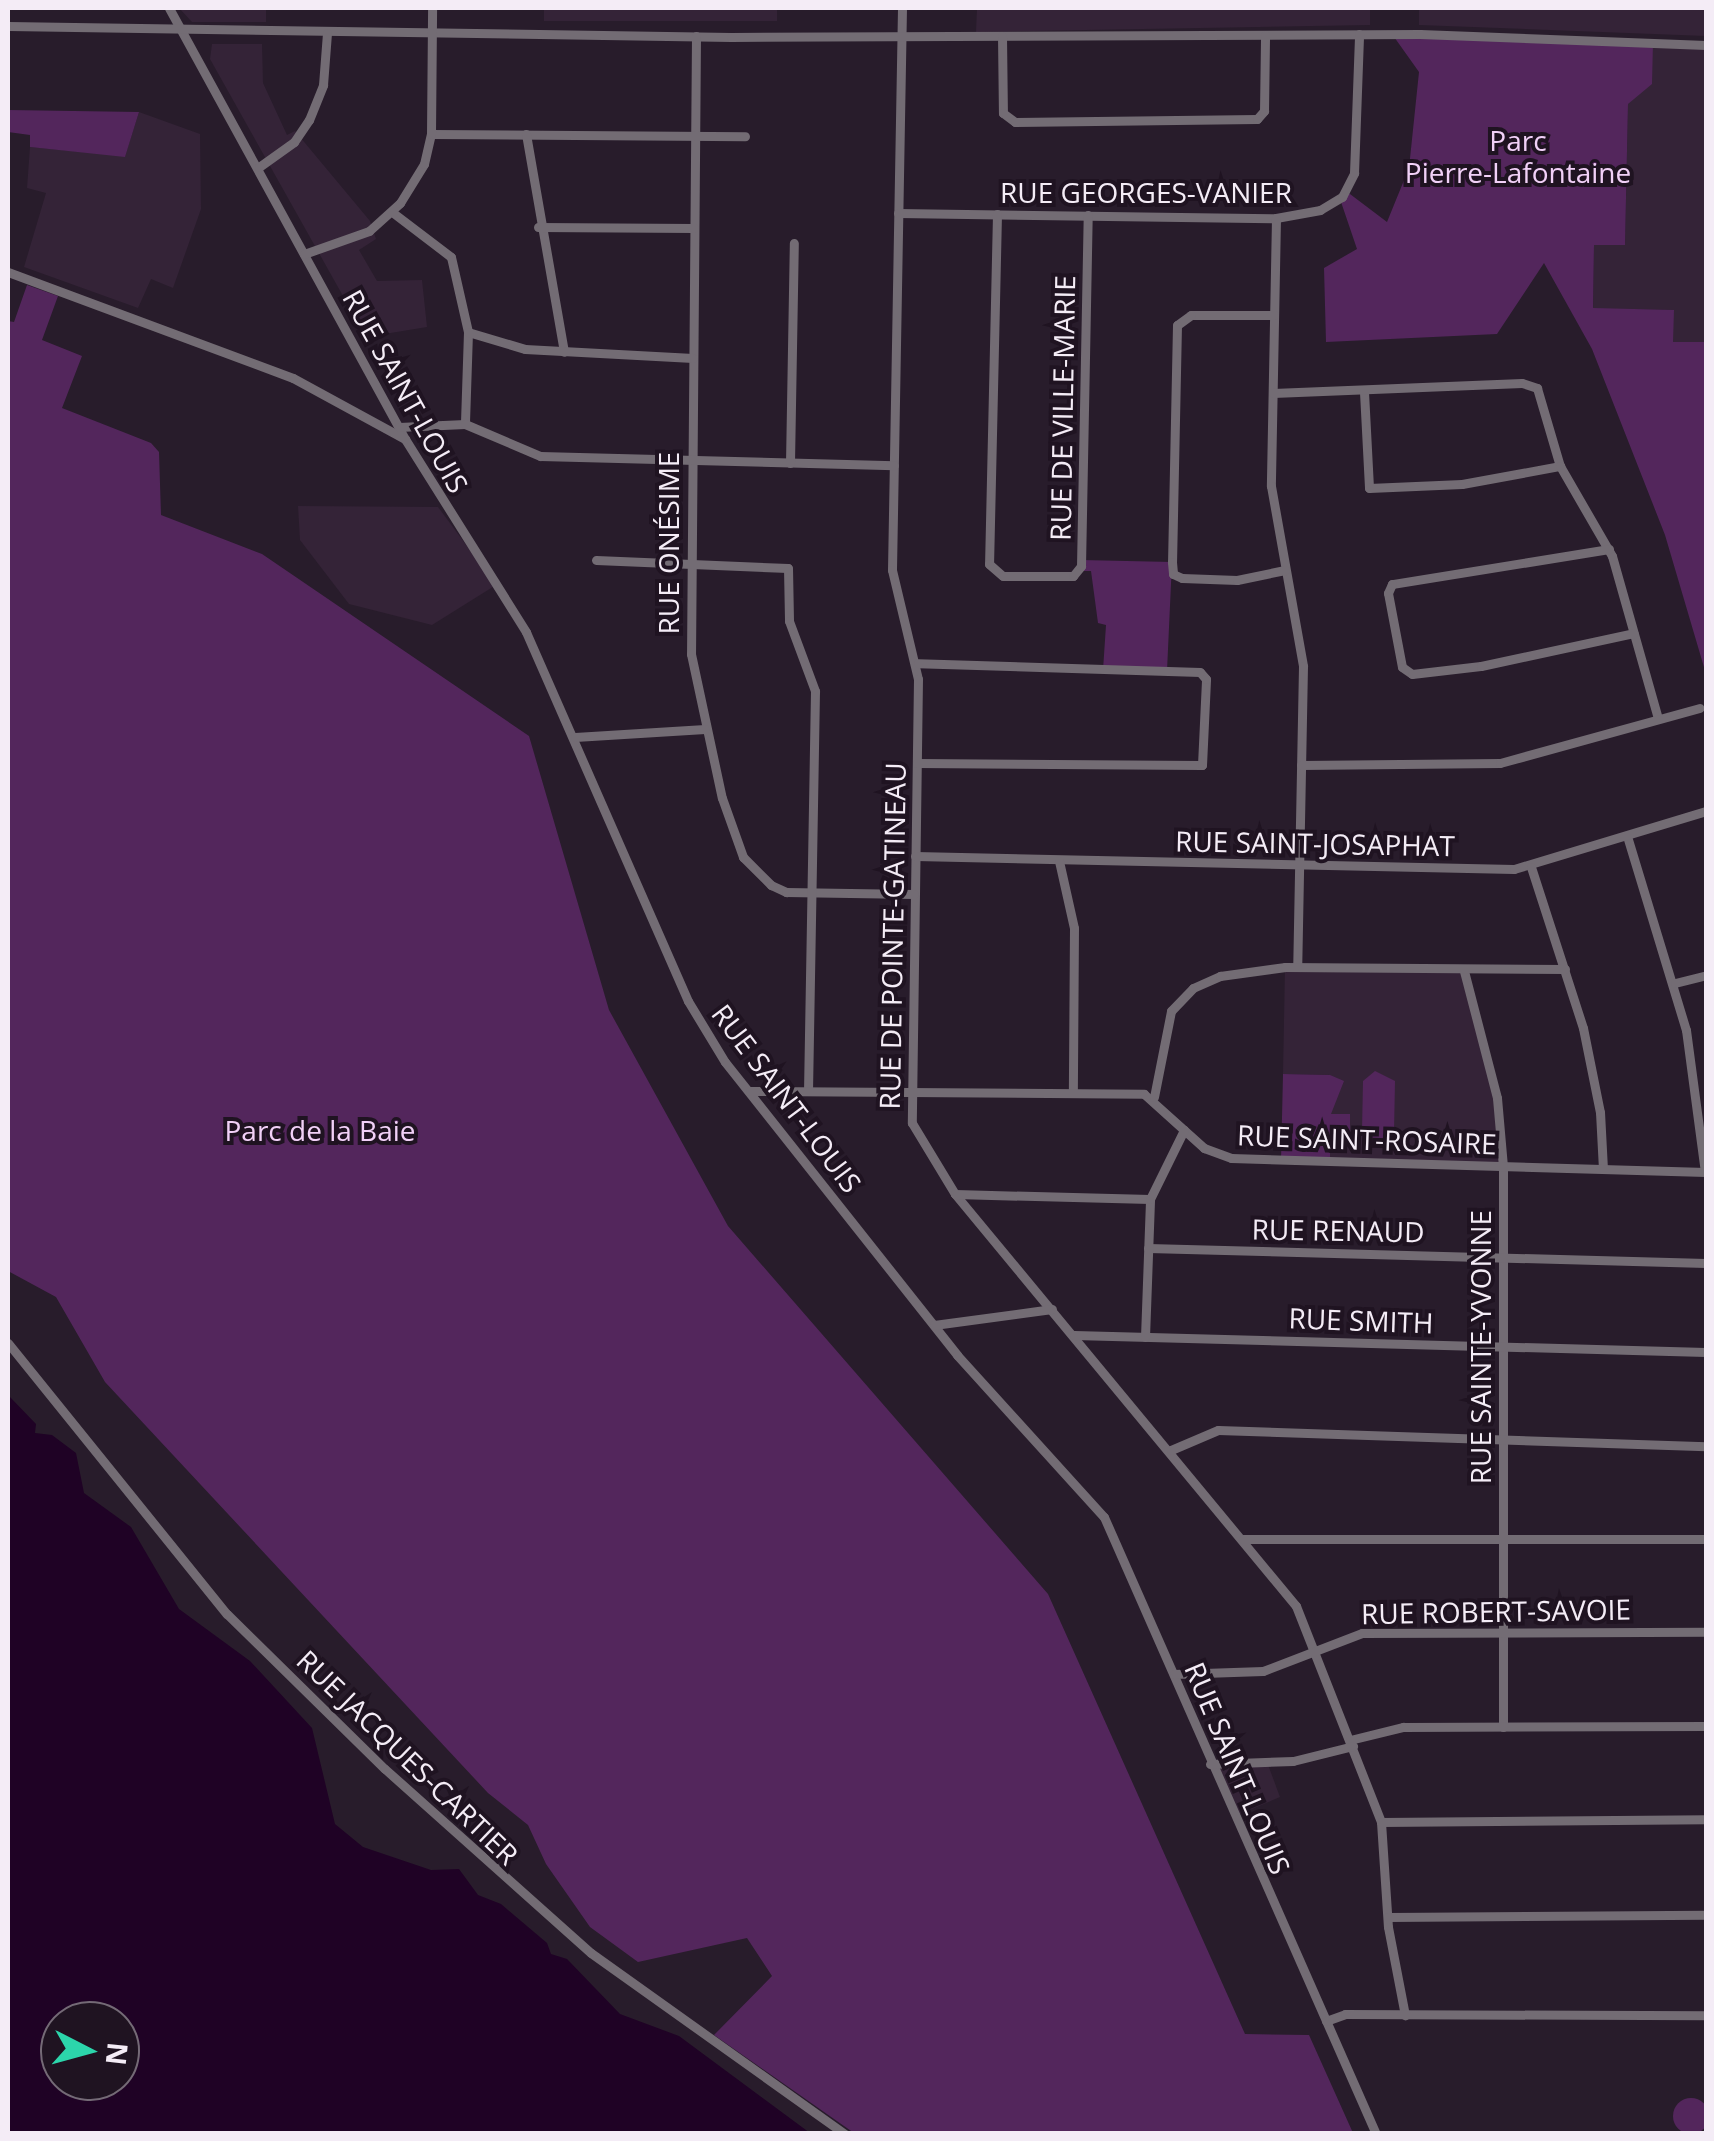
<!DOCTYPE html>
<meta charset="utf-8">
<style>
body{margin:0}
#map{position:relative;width:1714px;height:2141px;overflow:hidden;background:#281c2b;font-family:"Open Sans",sans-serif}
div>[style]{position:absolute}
.built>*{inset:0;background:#342337;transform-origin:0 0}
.green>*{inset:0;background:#53265c}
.round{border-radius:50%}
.water>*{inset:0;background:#1f0225}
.minor>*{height:9px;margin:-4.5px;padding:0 4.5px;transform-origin:4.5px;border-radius:4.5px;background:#736c74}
span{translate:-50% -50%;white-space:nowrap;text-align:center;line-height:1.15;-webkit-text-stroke:8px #1f1321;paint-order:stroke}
.park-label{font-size:28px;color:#f1d0f7}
.street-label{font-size:28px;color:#f4ecf6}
.frame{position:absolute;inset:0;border:10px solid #f4ecf6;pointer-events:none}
.north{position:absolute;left:40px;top:2001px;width:100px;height:100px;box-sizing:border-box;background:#1f1321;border:2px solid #746a76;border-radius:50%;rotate:96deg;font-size:28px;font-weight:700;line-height:40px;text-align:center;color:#f4ecf6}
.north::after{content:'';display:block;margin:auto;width:35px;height:45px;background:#2cd5ab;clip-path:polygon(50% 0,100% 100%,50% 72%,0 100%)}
</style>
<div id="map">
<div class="built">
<i style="clip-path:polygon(179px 8px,266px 8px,266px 22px,192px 22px)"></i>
<i style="left:544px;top:8px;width:233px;height:13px"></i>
<i style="clip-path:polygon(977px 8px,1370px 8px,1370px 25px,976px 32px)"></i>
<i style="clip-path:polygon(1419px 8px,1706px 8px,1706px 36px,1419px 25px)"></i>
<i style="clip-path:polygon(1653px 42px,1706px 45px,1706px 342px,1673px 342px,1673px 310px,1593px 309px,1594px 245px,1625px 244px,1628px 104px,1640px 88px)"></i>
<i style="clip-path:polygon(212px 44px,262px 44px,263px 83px,287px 135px,295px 131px,370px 221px,376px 239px,359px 250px,377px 281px,422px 280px,427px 327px,366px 337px,210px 59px)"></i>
<i style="clip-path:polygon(139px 112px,200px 134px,201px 209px,173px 288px,151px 279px,138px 308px,24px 267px,46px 193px,27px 188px,30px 147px,125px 156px)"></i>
<i style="clip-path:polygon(298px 506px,438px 507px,496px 585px,432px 625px,349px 604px,300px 540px)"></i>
<i style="clip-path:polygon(1285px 967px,1464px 971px,1497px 1098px,1503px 1166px,1330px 1161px,1330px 1075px,1283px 1074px)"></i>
<i style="clip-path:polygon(1267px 1762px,1280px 1797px,1233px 1817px,1210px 1764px)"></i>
</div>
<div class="green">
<i style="clip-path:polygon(1392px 34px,1653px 42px,1652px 84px,1628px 104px,1625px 245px,1594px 245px,1593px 308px,1674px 310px,1673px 342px,1706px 342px,1706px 674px,1665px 535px,1592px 349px,1544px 263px,1497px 334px,1326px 342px,1324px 268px,1357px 249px,1340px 199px,1346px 191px,1387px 222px,1409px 168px,1419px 72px)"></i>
<i style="clip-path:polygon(8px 110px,139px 112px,125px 157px,30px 147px,30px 135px,8px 132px)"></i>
<i style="clip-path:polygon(27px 285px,58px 296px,42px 340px,82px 356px,62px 408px,151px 443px,159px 452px,161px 515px,262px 554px,529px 736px,609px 1010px,728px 1226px,1048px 1594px,1245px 2034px,1309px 2035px,1353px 2133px,854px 2133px,714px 2035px,772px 1976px,747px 1938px,638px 1962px,590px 1927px,546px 1864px,528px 1825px,488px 1793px,105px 1382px,56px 1297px,8px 1271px,8px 321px,14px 322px)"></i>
<i style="clip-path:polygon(1081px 560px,1172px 562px,1167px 671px,1103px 670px,1106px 625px,1098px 623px,1091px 571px,1080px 571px)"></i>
<i style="clip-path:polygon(1375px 1071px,1395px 1081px,1394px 1132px,1379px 1143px,1362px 1131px,1363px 1081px)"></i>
<i style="clip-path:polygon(1283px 1074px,1330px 1075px,1344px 1081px,1331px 1114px,1350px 1114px,1350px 1143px,1330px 1143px,1330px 1161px,1281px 1160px)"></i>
<i class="round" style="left:1673px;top:2098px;width:36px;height:36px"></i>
</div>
<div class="water">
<i style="clip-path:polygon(evenodd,8px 1395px,36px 1424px,35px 1433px,52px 1435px,76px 1453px,84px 1493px,131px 1527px,179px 1609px,250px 1661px,312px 1728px,335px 1824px,363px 1847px,431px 1870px,459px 1869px,478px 1895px,501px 1904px,547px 1943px,551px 1954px,567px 1959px,620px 2014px,679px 2036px,810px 2133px,8px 2133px,8px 1395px,60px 2021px,120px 2021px,120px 2081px,60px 2081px,60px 2021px)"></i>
</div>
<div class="minor">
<i style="left:169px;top:8px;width:491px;rotate:61.3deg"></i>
<i style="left:405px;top:439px;width:228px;rotate:57.9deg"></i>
<i style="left:526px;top:632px;width:403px;rotate:66.3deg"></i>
<i style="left:688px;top:1001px;width:71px;rotate:58.8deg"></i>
<i style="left:725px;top:1062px;width:374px;rotate:51.6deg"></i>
<i style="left:957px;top:1355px;width:219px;rotate:47.8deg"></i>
<i style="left:1104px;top:1517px;width:674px;rotate:66.21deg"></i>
<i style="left:902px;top:8px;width:562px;rotate:91.02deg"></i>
<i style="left:892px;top:570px;width:112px;rotate:76.6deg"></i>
<i style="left:918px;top:679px;width:444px;rotate:90.8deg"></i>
<i style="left:912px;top:1123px;width:83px;rotate:58.8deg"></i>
<i style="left:955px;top:1194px;width:535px;rotate:50.39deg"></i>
<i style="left:1296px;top:1606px;width:232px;rotate:68.5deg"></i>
<i style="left:1381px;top:1822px;width:105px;rotate:86.2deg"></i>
<i style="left:1388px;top:1927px;width:90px;rotate:79.1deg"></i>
<i style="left:8px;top:26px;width:723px;rotate:0.87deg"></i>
<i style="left:731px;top:37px;width:689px;rotate:-0.25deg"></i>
<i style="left:1420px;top:34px;width:286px;rotate:2.2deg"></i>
<i style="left:696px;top:36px;width:618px;rotate:90.46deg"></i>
<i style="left:691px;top:654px;width:147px;rotate:77.9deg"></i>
<i style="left:722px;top:798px;width:63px;rotate:70.4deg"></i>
<i style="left:743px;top:857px;width:40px;rotate:45deg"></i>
<i style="left:771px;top:885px;width:17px;rotate:25deg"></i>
<i style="left:786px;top:892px;width:128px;rotate:0.9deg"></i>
<i style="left:1002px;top:36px;width:77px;rotate:89.3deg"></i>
<i style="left:1003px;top:113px;width:15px;rotate:37deg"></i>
<i style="left:1015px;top:122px;width:242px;rotate:-0.7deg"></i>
<i style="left:1257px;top:119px;width:11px;rotate:-49deg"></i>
<i style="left:1264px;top:111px;width:76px;rotate:-89.2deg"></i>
<i style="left:431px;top:134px;width:314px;rotate:0.4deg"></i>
<i style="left:526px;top:134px;width:221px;rotate:80.1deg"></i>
<i style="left:259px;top:167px;width:43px;rotate:-35.5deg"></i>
<i style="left:294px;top:142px;width:27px;rotate:-56deg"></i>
<i style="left:309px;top:120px;width:38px;rotate:-68deg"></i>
<i style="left:323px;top:85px;width:52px;rotate:-85.6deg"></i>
<i style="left:392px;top:212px;width:74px;rotate:37.3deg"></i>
<i style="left:451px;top:257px;width:77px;rotate:77.2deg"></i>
<i style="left:468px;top:332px;width:92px;rotate:91.9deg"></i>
<i style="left:898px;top:213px;width:378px;rotate:0.8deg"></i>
<i style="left:1276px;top:218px;width:45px;rotate:-10.3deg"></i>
<i style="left:1320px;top:210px;width:26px;rotate:-31deg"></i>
<i style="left:1342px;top:197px;width:27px;rotate:-63deg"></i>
<i style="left:1354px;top:173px;width:139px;rotate:-87.9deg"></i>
<i style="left:997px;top:214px;width:350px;rotate:91.3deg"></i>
<i style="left:989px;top:564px;width:18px;rotate:41deg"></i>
<i style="left:1003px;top:576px;width:70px"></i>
<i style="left:1073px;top:576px;width:13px;rotate:-51deg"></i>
<i style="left:1081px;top:566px;width:351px;rotate:-88.9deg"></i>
<i style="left:1276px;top:218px;width:268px;rotate:91.1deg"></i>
<i style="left:1271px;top:486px;width:183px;rotate:79.9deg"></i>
<i style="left:1303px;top:666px;width:301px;rotate:91.1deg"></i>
<i style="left:538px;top:227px;width:156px;rotate:0.4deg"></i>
<i style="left:304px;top:254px;width:69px;rotate:-19.5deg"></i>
<i style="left:369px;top:231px;width:42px;rotate:-42.1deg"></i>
<i style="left:400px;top:203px;width:46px;rotate:-58.4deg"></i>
<i style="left:424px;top:164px;width:31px;rotate:-77deg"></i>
<i style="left:431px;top:134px;width:126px;rotate:-89.5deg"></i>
<i style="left:8px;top:272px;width:304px;rotate:20.4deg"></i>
<i style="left:293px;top:378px;width:128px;rotate:28.6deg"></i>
<i style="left:1274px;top:315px;width:83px;rotate:180deg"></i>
<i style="left:1191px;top:315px;width:17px;rotate:144deg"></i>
<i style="left:1177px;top:325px;width:237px;rotate:91.2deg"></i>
<i style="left:1172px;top:562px;width:12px;rotate:85deg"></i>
<i style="left:1173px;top:574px;width:10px;rotate:24deg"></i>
<i style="left:1182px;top:578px;width:55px;rotate:2.1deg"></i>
<i style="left:1237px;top:580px;width:49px;rotate:-11.8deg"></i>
<i style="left:468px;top:332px;width:59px;rotate:16.6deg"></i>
<i style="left:525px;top:349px;width:168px;rotate:3.1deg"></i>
<i style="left:1364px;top:392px;width:96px;rotate:87deg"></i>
<i style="left:1369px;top:488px;width:93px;rotate:-2.5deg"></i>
<i style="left:1462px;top:484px;width:100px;rotate:-10.4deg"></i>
<i style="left:1273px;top:393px;width:249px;rotate:-2.3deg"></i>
<i style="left:1522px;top:383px;width:16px;rotate:18deg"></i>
<i style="left:1537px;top:388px;width:81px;rotate:73.6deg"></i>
<i style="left:1560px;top:466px;width:104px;rotate:60deg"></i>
<i style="left:1612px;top:556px;width:169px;rotate:74.2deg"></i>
<i style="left:399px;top:427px;width:66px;rotate:-2.6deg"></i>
<i style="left:465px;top:424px;width:82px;rotate:23.1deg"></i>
<i style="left:540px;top:456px;width:354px;rotate:1.5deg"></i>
<i style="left:790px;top:463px;width:220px;rotate:-89deg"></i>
<i style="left:1609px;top:549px;width:220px;rotate:170.8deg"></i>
<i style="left:1392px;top:584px;width:10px;rotate:114deg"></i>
<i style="left:1388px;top:593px;width:75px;rotate:79.3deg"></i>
<i style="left:1402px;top:667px;width:12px;rotate:35deg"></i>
<i style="left:1412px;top:674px;width:69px;rotate:-6.6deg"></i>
<i style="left:1481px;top:666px;width:156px;rotate:-12.2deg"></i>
<i style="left:596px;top:560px;width:192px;rotate:2.4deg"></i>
<i style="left:788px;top:568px;width:53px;rotate:88.9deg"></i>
<i style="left:789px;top:621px;width:75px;rotate:69.6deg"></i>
<i style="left:815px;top:691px;width:398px;rotate:91deg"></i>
<i style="left:575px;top:737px;width:130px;rotate:-3.5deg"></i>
<i style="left:917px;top:763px;width:285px;rotate:0.4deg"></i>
<i style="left:1202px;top:765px;width:86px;rotate:-87.3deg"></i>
<i style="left:1206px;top:679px;width:9px;rotate:-131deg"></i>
<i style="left:1200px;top:672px;width:282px;rotate:-178.2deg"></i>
<i style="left:1301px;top:765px;width:199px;rotate:-0.6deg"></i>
<i style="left:1500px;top:763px;width:207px;rotate:-15.4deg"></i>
<i style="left:1627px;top:836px;width:203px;rotate:73.1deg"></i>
<i style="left:1686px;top:1030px;width:143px;rotate:82.4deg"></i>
<i style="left:915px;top:856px;width:599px;rotate:1.24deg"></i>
<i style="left:1514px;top:869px;width:201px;rotate:-16.8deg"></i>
<i style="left:1059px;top:861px;width:69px;rotate:77.4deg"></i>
<i style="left:1074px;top:928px;width:163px;rotate:90.4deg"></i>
<i style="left:1531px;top:867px;width:169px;rotate:72.1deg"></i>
<i style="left:1583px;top:1028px;width:86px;rotate:78.6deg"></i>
<i style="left:1600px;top:1112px;width:57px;rotate:87deg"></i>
<i style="left:1464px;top:971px;width:131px;rotate:75.4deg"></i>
<i style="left:1497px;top:1098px;width:68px;rotate:85deg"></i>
<i style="left:1503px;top:1166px;width:561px;rotate:90deg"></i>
<i style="left:1675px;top:983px;width:32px;rotate:-14deg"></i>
<i style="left:750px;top:1091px;width:394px;rotate:0.4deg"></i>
<i style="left:1144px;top:1094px;width:81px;rotate:42deg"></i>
<i style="left:1204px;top:1148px;width:29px;rotate:20deg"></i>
<i style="left:1231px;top:1158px;width:475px;rotate:1.7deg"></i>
<i style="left:1154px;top:1097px;width:88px;rotate:-78.8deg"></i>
<i style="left:1171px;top:1011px;width:32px;rotate:-46deg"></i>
<i style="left:1193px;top:988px;width:30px;rotate:-24deg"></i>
<i style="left:1220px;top:976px;width:66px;rotate:-7.9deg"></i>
<i style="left:1285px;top:967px;width:280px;rotate:0.4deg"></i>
<i style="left:955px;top:1194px;width:195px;rotate:1.5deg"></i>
<i style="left:1148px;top:1248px;width:558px;rotate:1.54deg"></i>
<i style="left:934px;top:1325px;width:119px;rotate:-7.7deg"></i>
<i style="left:1074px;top:1335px;width:632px;rotate:1.54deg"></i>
<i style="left:1145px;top:1337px;width:138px;rotate:-87.9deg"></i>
<i style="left:1150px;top:1199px;width:77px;rotate:-63.8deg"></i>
<i style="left:8px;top:1343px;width:348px;rotate:51.1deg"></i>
<i style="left:227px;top:1614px;width:221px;rotate:44.5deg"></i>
<i style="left:385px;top:1769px;width:276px;rotate:41.8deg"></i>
<i style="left:591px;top:1953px;width:312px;rotate:35.5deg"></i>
<i style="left:1171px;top:1450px;width:51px;rotate:-23.1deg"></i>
<i style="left:1218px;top:1430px;width:488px;rotate:1.9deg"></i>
<i style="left:1243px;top:1539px;width:463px"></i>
<i style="left:1174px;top:1674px;width:89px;rotate:-1.9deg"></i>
<i style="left:1263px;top:1671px;width:106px;rotate:-21deg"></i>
<i style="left:1362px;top:1633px;width:344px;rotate:-0.2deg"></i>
<i style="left:1350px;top:1740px;width:55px;rotate:-13.8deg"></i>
<i style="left:1403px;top:1727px;width:303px;rotate:-0.2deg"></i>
<i style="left:1210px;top:1764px;width:83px;rotate:-2.1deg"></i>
<i style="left:1293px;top:1761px;width:62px;rotate:-14deg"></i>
<i style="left:1381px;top:1822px;width:325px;rotate:-0.5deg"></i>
<i style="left:1388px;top:1917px;width:318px;rotate:-0.4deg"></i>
<i style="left:1326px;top:2021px;width:20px;rotate:-20deg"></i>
<i style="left:1345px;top:2014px;width:361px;rotate:0.2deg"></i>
</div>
<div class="park-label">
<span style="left:1518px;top:156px">Parc<br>Pierre-Lafontaine</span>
<span style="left:320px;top:1130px">Parc de la Baie</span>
</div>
<div class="street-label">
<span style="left:1146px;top:192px">RUE GEORGES-VANIER</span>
<span style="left:406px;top:391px;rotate:61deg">RUE SAINT-LOUIS</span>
<span style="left:1062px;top:408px;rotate:-89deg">RUE DE VILLE-MARIE</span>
<span style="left:668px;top:543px;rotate:-90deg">RUE ONÉSIME</span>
<span style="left:1315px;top:843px;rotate:1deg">RUE SAINT-JOSAPHAT</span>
<span style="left:892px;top:936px;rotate:-89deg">RUE DE POINTE-GATINEAU</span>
<span style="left:787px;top:1098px;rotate:53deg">RUE SAINT-LOUIS</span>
<span style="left:1367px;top:1139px;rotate:2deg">RUE SAINT-ROSAIRE</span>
<span style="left:1338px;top:1230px;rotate:1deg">RUE RENAUD</span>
<span style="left:1361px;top:1320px;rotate:2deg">RUE SMITH</span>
<span style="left:1480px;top:1347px;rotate:-90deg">RUE SAINTE-YVONNE</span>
<span style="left:1496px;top:1611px;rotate:-1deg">RUE ROBERT-SAVOIE</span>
<span style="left:408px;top:1757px;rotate:44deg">RUE JACQUES-CARTIER</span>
<span style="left:1238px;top:1768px;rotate:67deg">RUE SAINT-LOUIS</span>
</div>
<div class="frame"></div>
<div class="north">N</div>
</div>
